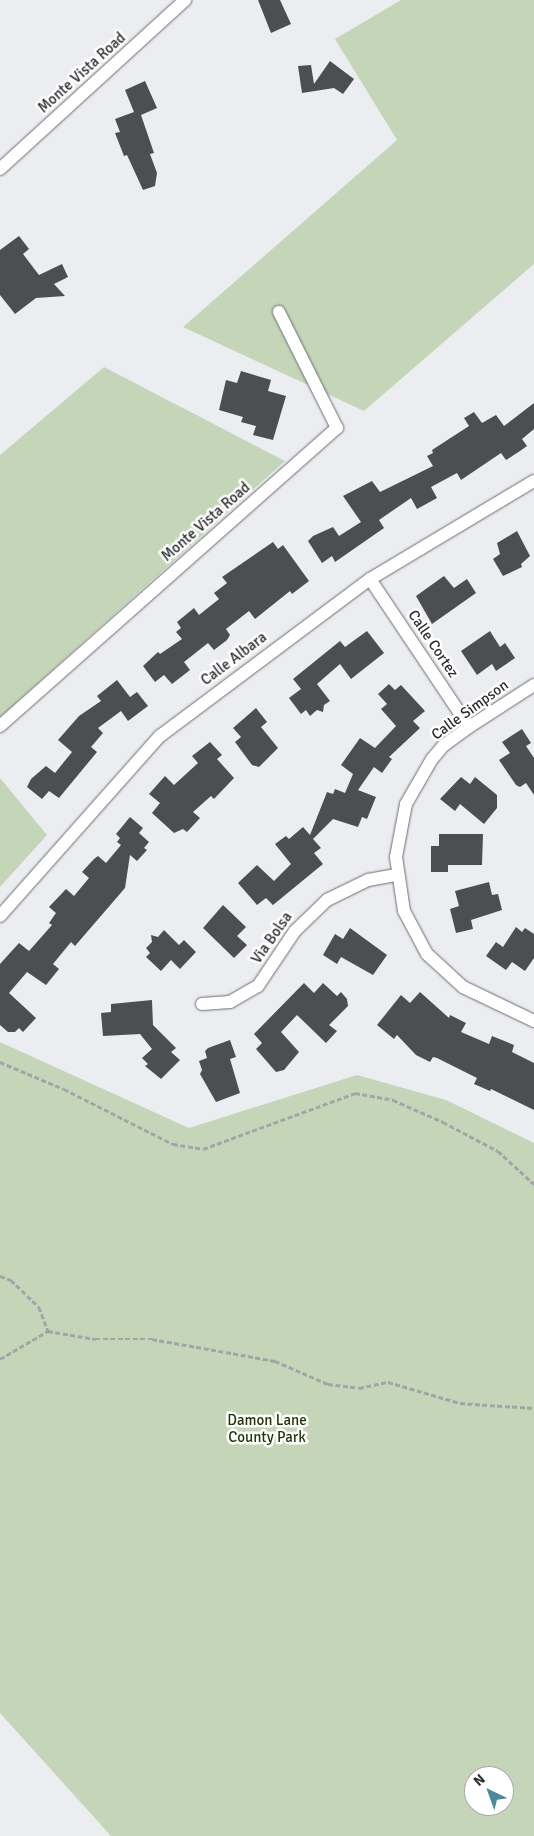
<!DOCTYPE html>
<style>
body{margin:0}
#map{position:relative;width:534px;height:1836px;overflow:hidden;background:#ecedf1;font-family:Signika,sans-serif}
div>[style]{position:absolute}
.green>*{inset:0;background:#c5d6b8}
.building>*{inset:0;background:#4d4e51}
.path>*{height:2.5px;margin-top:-1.25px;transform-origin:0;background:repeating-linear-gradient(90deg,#a3a4a7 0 5px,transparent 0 7.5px)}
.roads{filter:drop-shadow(0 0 1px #6c6c70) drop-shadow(0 0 1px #6c6c70)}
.minor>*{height:12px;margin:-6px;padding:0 6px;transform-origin:6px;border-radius:6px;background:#fff}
span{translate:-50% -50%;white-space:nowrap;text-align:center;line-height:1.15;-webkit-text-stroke:5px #fff;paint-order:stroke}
.street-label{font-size:15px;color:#2c2c2e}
.park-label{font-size:15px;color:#1f3503}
.north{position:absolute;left:464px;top:1766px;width:50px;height:50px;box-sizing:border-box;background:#fff;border:1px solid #ababab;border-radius:50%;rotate:318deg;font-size:14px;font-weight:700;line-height:20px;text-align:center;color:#2c2c2e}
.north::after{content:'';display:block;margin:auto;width:18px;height:22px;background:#488b9b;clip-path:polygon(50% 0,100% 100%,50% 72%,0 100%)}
</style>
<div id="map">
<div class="green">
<i style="clip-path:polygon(401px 0,534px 0,534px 264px,364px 411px,183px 327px,397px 140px,335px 39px)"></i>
<i style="clip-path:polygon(104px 367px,285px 461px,0 717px,0 455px)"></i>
<i style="clip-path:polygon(0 778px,47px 835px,0 887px)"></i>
<i style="clip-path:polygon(evenodd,0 1042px,189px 1128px,357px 1075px,446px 1100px,534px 1143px,534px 1836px,111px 1836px,0 1713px,0 1042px,474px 1776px,504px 1776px,504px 1806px,474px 1806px,474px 1776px)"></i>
</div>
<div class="building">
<i style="clip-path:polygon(258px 0,280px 0,291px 24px,271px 33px)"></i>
<i style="clip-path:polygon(330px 61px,354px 79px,343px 94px,334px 88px,302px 93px,298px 66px,311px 65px,314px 84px)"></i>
<i style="clip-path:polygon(145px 81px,157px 108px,141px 115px,154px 153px,150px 154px,157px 173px,155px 186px,143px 190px,127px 155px,124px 156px,115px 133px,120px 132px,115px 119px,134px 112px,125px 90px)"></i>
<i style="clip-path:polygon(19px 236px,29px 249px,23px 254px,39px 275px,62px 264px,68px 277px,54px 284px,65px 296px,36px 298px,15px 314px,0 295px,0 250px)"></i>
<i style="clip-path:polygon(241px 371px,271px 380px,268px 391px,286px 396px,273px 440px,253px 435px,256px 426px,241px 422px,243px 417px,219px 410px,226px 380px,237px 383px)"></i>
<i style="clip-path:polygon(534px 403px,534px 429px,522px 439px,527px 446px,520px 451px,506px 460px,501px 453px,461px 480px,457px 473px,431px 487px,437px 498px,417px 509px,411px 498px,379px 520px,384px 528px,335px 562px,332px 556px,322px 563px,308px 541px,313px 536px,333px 527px,339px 536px,361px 522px,343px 496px,372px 481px,380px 492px,433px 466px,427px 456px,433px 453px,432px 450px,469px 426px,464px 418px,474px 412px,482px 423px,496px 415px,504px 426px)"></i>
<i style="clip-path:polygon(517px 531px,530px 556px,521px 564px,522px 567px,503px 576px,493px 559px,500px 554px,497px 543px)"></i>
<i style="clip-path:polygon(273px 542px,278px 549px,283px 545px,309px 581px,292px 594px,290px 591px,255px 619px,249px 611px,226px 629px,230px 635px,227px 640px,214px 650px,208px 643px,184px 662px,190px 670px,172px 684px,164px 675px,155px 682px,143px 666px,158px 652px,160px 654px,182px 639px,176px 632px,181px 628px,177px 622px,194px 608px,199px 615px,219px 599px,214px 593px,227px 583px,222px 577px)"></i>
<i style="clip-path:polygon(444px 576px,454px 588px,467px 579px,476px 593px,432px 624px,416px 596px)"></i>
<i style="clip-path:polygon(367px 631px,384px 653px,351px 679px,340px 664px,317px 684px,330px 701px,324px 705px,323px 712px,317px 710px,310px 716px,306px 710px,301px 714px,289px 698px,301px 689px,293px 679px,340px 641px,345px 647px)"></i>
<i style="clip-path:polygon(490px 631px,500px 647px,505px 643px,515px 658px,496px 671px,492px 664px,477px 675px,461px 651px)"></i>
<i style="clip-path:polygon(117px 680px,130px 697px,137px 692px,148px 706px,128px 721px,121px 711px,98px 728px,103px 733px,91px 747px,97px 752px,59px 798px,49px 791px,42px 799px,27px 787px,31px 779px,46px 766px,55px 773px,72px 752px,58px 740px,79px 716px,101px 701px,97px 696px)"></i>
<i style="clip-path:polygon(389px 684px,395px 690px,401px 685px,425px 711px,413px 721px,420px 728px,389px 757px,392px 759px,382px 773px,374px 767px,358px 790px,376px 797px,367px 819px,362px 817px,358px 827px,333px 819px,313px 839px,321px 848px,314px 853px,323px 864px,273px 905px,266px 898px,257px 905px,238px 883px,257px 865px,274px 881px,291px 864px,275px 844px,286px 836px,289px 839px,303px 827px,310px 835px,327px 792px,333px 794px,335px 789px,345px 793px,353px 774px,341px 765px,360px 738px,375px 748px,396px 726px,381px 709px,387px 704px,378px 694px)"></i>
<i style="clip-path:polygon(256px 708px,267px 722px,261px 727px,278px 748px,259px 767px,252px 765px,235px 742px,241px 737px,233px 728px)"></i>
<i style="clip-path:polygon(522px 729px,531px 743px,526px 746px,534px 758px,534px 795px,526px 783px,520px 787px,516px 785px,499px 760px,510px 753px,502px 742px)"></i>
<i style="clip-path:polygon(210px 742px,222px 755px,217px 759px,234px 778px,214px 799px,211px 796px,193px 812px,200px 818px,187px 832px,183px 829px,174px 833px,152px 813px,160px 803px,149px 794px,165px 776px,174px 785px,198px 763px,192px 756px)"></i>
<i style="clip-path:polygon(461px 777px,470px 784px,475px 777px,497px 795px,497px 808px,484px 824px,460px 804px,455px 811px,440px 799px)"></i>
<i style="clip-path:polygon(130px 817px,143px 828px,139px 833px,149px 842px,144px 848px,147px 850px,137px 861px,130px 855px,125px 888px,75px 946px,71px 942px,53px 964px,59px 969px,46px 985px,27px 972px,9px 993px,36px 1018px,23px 1032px,19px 1028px,15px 1032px,8px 1032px,0 1025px,0 964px,19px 943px,29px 951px,52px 925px,49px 923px,56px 913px,49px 907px,66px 889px,74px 896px,89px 878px,82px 872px,94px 859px,98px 856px,106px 863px,121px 845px,117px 842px,120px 838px,116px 834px)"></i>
<i style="clip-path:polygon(439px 834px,483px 834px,482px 865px,448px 865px,448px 872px,431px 872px,431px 846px,439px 846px)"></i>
<i style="clip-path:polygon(489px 882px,492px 895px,498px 894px,502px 910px,471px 920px,473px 929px,456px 933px,450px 909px,459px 906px,455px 891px)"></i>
<i style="clip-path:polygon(223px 905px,246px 927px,237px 936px,247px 945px,234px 958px,203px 928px)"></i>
<i style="clip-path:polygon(516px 927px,522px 932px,525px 928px,534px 934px,534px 958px,525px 971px,512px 962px,506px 970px,486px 956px,496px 942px,503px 947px)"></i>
<i style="clip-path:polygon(350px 928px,387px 955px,373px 975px,341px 957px,337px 964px,323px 955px,335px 934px,343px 939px)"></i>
<i style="clip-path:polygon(164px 930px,179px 945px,184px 940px,196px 952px,180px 969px,171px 960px,161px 971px,146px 957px,150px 953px,146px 948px,152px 942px,151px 935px,158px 937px)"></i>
<i style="clip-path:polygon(304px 983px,314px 993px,323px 983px,337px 996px,341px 992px,347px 999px,348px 1006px,329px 1025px,337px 1031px,326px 1043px,297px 1015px,281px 1032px,299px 1052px,284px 1070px,276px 1072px,256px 1049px,262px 1043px,254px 1034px)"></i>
<i style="clip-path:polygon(420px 992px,449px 1018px,450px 1015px,466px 1023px,461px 1032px,489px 1044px,492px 1036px,514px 1045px,512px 1052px,534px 1063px,534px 1110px,491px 1089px,490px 1091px,474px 1084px,477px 1078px,437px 1058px,433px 1057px,430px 1062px,416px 1055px,397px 1035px,394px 1039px,377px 1025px,401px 995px,410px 1003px)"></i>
<i style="clip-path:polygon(152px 1000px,153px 1025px,176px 1048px,171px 1052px,180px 1060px,161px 1079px,145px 1066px,148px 1064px,142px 1058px,152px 1049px,140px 1034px,103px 1036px,101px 1013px,111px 1012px,111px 1004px)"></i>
<i style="clip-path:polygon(230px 1040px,236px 1057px,230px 1059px,240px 1093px,216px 1102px,200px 1074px,202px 1070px,199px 1061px,207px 1058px,205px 1051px,208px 1048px)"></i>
</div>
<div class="path">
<i style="left:0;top:1062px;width:69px;rotate:22.9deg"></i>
<i style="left:64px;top:1089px;width:122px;rotate:26.8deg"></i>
<i style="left:173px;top:1144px;width:30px;rotate:9deg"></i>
<i style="left:203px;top:1149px;width:162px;rotate:-20.2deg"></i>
<i style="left:355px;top:1093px;width:39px;rotate:10deg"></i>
<i style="left:393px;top:1100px;width:55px;rotate:23.7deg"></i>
<i style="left:443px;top:1122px;width:62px;rotate:27.8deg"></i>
<i style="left:498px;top:1151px;width:49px;rotate:42.5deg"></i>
<i style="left:0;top:1276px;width:12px;rotate:20deg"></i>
<i style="left:11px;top:1280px;width:39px;rotate:44deg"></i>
<i style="left:39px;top:1307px;width:26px;rotate:69deg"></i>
<i style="left:0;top:1359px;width:56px;rotate:-30.3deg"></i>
<i style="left:48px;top:1331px;width:48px;rotate:9.7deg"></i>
<i style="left:95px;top:1339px;width:57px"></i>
<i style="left:152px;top:1339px;width:125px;rotate:10.1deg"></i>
<i style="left:275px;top:1361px;width:58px;rotate:23.5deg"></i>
<i style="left:328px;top:1384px;width:31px;rotate:7deg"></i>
<i style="left:359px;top:1388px;width:30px;rotate:-12deg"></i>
<i style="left:388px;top:1382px;width:75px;rotate:16.3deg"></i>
<i style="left:460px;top:1403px;width:74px;rotate:3.9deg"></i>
</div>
<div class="roads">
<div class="minor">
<i style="left:0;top:169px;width:251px;rotate:-42.4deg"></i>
<i style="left:370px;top:579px;width:178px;rotate:56.2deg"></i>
<i style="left:534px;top:685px;width:77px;rotate:147.1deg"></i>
<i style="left:469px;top:727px;width:32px;rotate:144deg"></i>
<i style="left:443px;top:746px;width:17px;rotate:130deg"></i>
<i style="left:432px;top:759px;width:52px;rotate:120deg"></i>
<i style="left:406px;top:804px;width:54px;rotate:100.7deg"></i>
<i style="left:396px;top:857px;width:55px;rotate:81.6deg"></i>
<i style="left:404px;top:911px;width:49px;rotate:61.9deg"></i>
<i style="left:427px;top:954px;width:49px;rotate:42.5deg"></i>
<i style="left:463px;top:987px;width:79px;rotate:25.6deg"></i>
<i style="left:0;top:726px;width:450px;rotate:-41.5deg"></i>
<i style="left:337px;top:428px;width:130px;rotate:-116.6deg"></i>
<i style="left:0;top:916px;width:241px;rotate:-48.4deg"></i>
<i style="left:160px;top:736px;width:262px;rotate:-36.8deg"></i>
<i style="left:370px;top:579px;width:191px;rotate:-30.9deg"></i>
<i style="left:202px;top:1004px;width:28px;rotate:-4deg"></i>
<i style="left:230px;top:1002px;width:32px;rotate:-30deg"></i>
<i style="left:258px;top:986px;width:66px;rotate:-56.1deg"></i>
<i style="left:295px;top:931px;width:45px;rotate:-44.1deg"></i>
<i style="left:327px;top:900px;width:46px;rotate:-26deg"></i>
<i style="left:368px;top:880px;width:29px;rotate:-10deg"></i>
</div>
</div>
<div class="street-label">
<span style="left:82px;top:73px;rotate:-42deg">Monte Vista Road</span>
<span style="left:206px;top:522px;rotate:-41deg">Monte Vista Road</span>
<span style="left:433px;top:644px;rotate:56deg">Calle Cortez</span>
<span style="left:234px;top:659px;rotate:-37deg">Calle Albara</span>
<span style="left:470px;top:710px;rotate:-36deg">Calle Simpson</span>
<span style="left:272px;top:938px;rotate:-55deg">Via Bolsa</span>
</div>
<div class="park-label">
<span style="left:267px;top:1429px">Damon Lane<br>County Park</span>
</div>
<div class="north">N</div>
</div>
